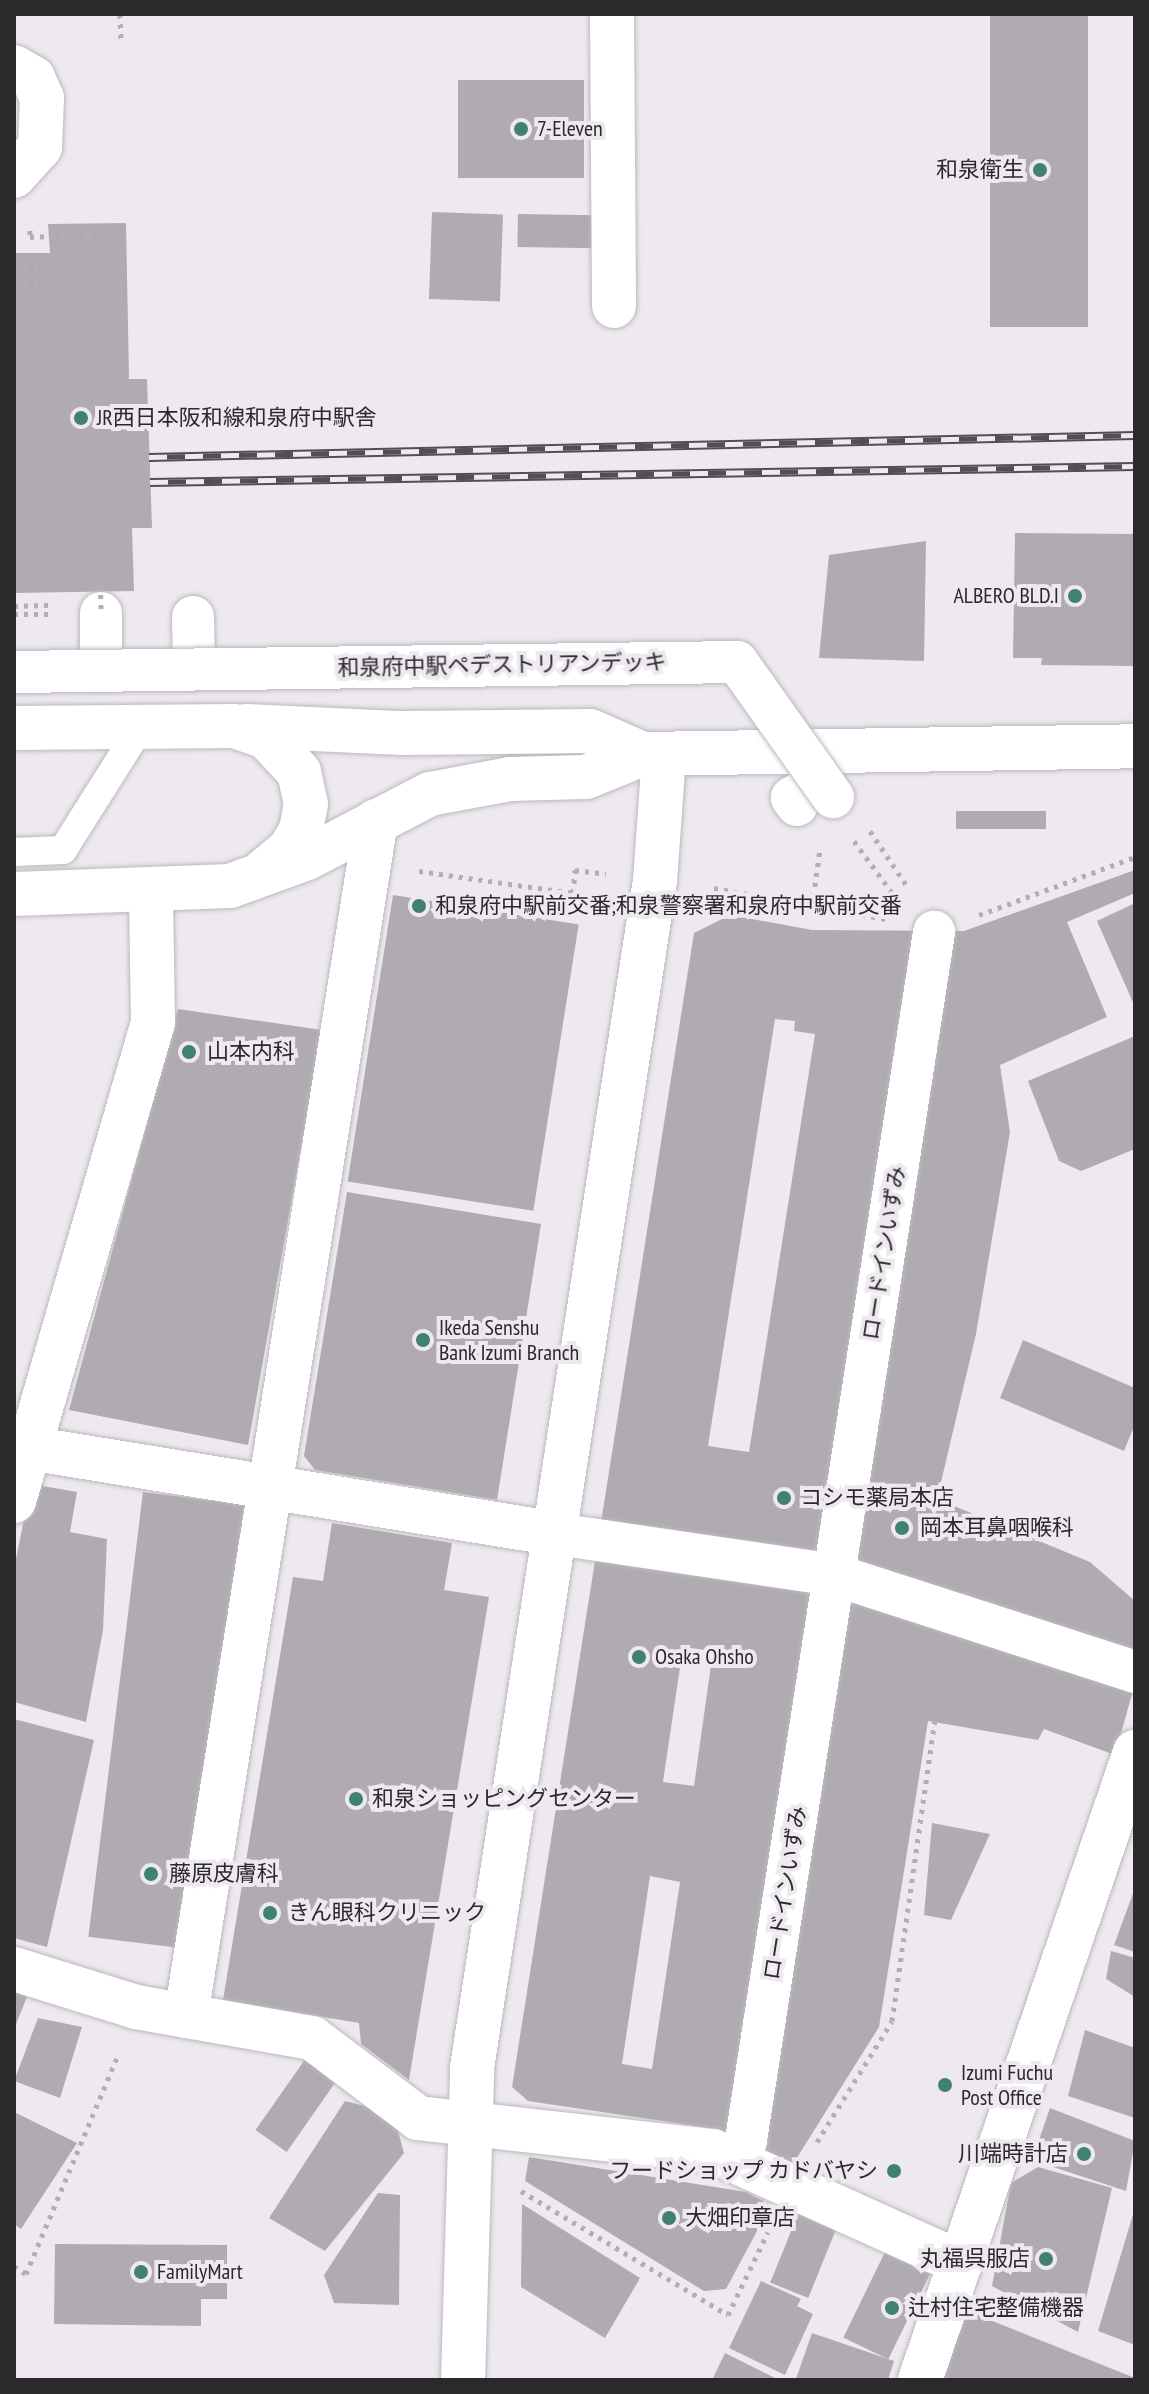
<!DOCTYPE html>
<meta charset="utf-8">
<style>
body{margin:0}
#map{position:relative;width:1149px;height:2394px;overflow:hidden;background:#ede9ef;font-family:"PT Sans Narrow","Noto Sans JP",sans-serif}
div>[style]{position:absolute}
.building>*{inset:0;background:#afabb1;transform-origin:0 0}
.path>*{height:5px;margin-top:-2.5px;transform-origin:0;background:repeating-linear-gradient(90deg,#b2afb4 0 4px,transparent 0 10px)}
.roads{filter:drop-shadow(0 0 2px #bcb8bf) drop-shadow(0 0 2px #bcb8bf)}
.service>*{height:28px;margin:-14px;padding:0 14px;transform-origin:14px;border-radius:14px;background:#fff}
.pedestrian>*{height:42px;margin:-21px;padding:0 21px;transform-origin:21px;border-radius:21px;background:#fff}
.minor>*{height:44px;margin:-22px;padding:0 22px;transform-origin:22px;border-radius:22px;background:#fff}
.tertiary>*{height:44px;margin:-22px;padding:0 22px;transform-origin:22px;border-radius:22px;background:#fff}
.rail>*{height:9px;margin-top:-4.5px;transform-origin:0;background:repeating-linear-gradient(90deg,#ede9ef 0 18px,#514f53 0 36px);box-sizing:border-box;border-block:2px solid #514f53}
.path-bridge>*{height:5px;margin-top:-2.5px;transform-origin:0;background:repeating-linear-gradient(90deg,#b2afb4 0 4px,transparent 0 10px)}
.bridges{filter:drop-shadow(0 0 2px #bcb8bf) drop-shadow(0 0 2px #bcb8bf)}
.pedestrian-bridge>*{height:42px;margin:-21px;padding:0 21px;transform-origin:21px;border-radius:21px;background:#fff}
.dots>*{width:22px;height:22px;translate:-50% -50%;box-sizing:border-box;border:4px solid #ede9ef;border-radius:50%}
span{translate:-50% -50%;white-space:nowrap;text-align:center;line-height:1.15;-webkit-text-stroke:8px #ede9ef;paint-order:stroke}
.poi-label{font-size:22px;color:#2b292c}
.left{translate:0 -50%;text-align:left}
.right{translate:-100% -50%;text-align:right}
.street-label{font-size:22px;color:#2b292c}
.frame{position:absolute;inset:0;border:16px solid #2b292c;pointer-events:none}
</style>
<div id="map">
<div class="building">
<i style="left:990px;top:14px;width:98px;height:313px"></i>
<i style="left:458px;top:80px;width:126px;height:98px"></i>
<i style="left:432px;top:212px;width:71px;height:87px;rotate:2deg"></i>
<i style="left:518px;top:214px;width:78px;height:33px;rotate:1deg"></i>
<i style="clip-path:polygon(126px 223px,129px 379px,147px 379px,152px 528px,132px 528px,134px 591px,14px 593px,14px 253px,50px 253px,48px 224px)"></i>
<i style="clip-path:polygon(1015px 533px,1135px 534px,1135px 666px,1041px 665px,1042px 658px,1013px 658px)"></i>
<i style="clip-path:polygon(926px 541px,924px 661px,819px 658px,829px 555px)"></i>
<i style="left:1046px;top:811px;width:18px;height:90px;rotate:90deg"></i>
<i style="clip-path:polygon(evenodd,1135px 870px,1135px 893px,1067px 922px,1107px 1017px,1000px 1065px,1010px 1132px,976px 1334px,937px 1499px,1090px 1562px,1135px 1601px,1135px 1683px,1115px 1755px,1044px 1729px,1038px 1740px,928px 1721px,879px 2027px,793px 2164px,716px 2129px,528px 2101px,512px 2087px,694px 933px,730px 915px,812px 930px,964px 931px,1135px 870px,775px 1019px,795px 1021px,794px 1031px,815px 1034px,749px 1452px,708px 1446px,775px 1019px,1135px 870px,683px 1647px,713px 1651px,694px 1786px,663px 1782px,683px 1647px,1135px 870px,650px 1876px,680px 1882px,652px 2069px,622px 2064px,650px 1876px)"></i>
<i style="left:393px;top:895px;width:188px;height:290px;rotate:9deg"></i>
<i style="clip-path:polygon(1135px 903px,1135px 1007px,1097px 921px)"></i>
<i style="clip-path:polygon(178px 1009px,322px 1030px,248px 1445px,69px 1410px)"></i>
<i style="clip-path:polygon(1135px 1036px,1135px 1149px,1081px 1171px,1059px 1161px,1028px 1081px)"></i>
<i style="clip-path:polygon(347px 1192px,541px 1224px,497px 1500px,315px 1470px,304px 1456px)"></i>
<i style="clip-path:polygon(1023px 1340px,1135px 1388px,1135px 1424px,1124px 1451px,1000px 1398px)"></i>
<i style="clip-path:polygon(31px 1484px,77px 1492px,70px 1532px,107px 1539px,103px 1630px,86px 1722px,14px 1702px,14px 1569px)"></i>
<i style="left:143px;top:1492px;width:109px;height:448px;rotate:7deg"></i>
<i style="clip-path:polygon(332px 1523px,452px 1543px,444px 1590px,489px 1597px,409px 2080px,361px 2044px,359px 2023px,223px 2000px,293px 1577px,323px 1581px)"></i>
<i style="clip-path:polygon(14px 1719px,94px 1740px,47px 1947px,14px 1938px)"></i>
<i style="clip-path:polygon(932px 1823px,990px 1834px,951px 1920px,924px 1915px)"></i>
<i style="clip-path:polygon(1135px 1888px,1135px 1952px,1114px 1945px)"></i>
<i style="clip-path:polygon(1111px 1951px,1135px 1958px,1135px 1997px,1106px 1979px)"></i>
<i style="clip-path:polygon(14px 1987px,29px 1992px,14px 2029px)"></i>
<i style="clip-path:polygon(38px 2018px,82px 2027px,60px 2098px,14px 2081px)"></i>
<i style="clip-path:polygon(1085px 2030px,1135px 2048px,1135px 2118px,1068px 2096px)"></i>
<i style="left:306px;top:2058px;width:38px;height:88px;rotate:35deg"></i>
<i style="clip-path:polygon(345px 2101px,393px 2113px,404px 2153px,325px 2251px,269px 2218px)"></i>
<i style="clip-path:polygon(1050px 2108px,1135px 2141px,1126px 2191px,1032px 2160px)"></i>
<i style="clip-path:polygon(14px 2112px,77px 2143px,21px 2229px,14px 2224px)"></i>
<i style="clip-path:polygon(529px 2157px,746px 2192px,771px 2205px,726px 2289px,704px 2291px,525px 2181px)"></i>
<i style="clip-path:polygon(1038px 2167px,1112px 2188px,1078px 2332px,992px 2286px,1011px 2183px)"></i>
<i style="clip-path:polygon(378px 2193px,400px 2195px,399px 2305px,334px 2303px,324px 2275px)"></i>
<i style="clip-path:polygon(522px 2204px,640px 2278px,605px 2338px,521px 2287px)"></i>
<i style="clip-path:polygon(1134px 2211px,1135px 2211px,1135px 2345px,1098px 2331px)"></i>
<i style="left:798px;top:2214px;width:41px;height:74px;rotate:22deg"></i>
<i style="clip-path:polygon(55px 2244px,227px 2245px,227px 2299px,201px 2299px,201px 2326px,54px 2324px)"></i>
<i style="left:885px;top:2252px;width:50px;height:95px;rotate:26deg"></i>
<i style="clip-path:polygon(761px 2281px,801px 2299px,797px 2306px,813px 2314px,785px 2375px,729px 2348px)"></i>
<i style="clip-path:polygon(965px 2310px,1135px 2378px,1135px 2380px,943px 2380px)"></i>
<i style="clip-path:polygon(812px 2333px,894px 2361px,888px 2380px,796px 2379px)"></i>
<i style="clip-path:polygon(725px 2353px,779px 2380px,712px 2380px)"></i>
</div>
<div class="path">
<i style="left:120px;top:14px;width:28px;rotate:88deg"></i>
<i style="left:30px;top:230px;width:7px;rotate:90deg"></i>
<i style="left:30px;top:237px;width:35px;rotate:-3deg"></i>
<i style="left:14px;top:266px;width:77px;rotate:-0.7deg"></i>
<i style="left:14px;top:282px;width:77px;rotate:-0.7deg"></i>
<i style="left:14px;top:606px;width:38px;rotate:-2deg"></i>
<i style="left:14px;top:614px;width:38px"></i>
<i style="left:870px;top:831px;width:70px;rotate:56.1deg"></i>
<i style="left:854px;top:841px;width:74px;rotate:53.7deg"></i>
<i style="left:419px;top:871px;width:156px;rotate:8.1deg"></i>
<i style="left:573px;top:893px;width:23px;rotate:-85deg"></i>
<i style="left:575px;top:870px;width:31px;rotate:7deg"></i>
<i style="left:714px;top:888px;width:175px;rotate:10.2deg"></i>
<i style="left:812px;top:906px;width:58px;rotate:-82deg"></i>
<i style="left:979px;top:915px;width:166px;rotate:-20.4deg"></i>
<i style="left:817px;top:2142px;width:142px;rotate:-58.2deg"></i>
<i style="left:892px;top:2021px;width:364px;rotate:-81.9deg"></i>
<i style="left:521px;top:2191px;width:241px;rotate:30.9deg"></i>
<i style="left:728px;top:2315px;width:92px;rotate:-64.3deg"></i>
<i style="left:14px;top:2266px;width:14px;rotate:34deg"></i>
<i style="left:26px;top:2274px;width:238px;rotate:-67.2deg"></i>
</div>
<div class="roads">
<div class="service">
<i style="left:14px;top:852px;width:49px;rotate:-2.3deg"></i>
<i style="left:63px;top:850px;width:146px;rotate:-57.8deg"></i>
</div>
<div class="pedestrian">
<i style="left:101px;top:613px;width:55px;rotate:90deg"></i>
<i style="left:193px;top:617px;width:51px;rotate:88.9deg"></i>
<i style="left:797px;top:805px;width:9px;rotate:-126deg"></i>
<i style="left:792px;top:798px;width:33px;rotate:-33deg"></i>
<i style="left:557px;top:1534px;width:281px;rotate:8.4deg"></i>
<i style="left:835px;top:1575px;width:315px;rotate:17.9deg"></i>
<i style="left:734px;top:2161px;width:24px;rotate:-60deg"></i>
<i style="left:746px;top:2140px;width:1223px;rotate:-81.15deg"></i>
</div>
<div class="minor">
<i style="left:612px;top:14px;width:292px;rotate:89.6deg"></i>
<i style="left:14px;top:67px;width:22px;rotate:30deg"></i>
<i style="left:33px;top:78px;width:22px;rotate:66deg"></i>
<i style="left:42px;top:98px;width:49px;rotate:92.3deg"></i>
<i style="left:40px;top:147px;width:39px;rotate:132deg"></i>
<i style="left:246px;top:726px;width:157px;rotate:2.6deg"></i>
<i style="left:403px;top:733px;width:187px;rotate:-0.6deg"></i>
<i style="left:590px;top:731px;width:58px;rotate:23.5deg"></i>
<i style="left:14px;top:728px;width:220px;rotate:-0.5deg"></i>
<i style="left:234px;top:726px;width:34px;rotate:19deg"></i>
<i style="left:266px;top:737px;width:48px;rotate:46.7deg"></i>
<i style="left:299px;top:772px;width:33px;rotate:78deg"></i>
<i style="left:306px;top:804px;width:26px;rotate:101deg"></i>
<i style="left:301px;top:830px;width:22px;rotate:120deg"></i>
<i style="left:290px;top:849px;width:34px;rotate:140deg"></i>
<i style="left:14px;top:894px;width:216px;rotate:-2.1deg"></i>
<i style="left:230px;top:886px;width:82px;rotate:-20deg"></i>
<i style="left:307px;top:858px;width:139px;rotate:-27.5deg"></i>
<i style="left:430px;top:794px;width:81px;rotate:-10.6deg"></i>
<i style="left:510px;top:779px;width:76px;rotate:-1.5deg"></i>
<i style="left:586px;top:777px;width:61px;rotate:-22deg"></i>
<i style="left:29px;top:1448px;width:535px;rotate:9.25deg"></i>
<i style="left:14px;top:1501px;width:498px;rotate:-73.8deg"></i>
<i style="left:153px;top:1023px;width:131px;rotate:-90.9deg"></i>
<i style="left:14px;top:1969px;width:128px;rotate:17.3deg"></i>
<i style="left:136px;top:2007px;width:179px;rotate:10deg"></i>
<i style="left:312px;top:2038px;width:133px;rotate:37deg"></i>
<i style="left:418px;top:2118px;width:297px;rotate:6.4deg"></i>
<i style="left:713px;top:2151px;width:272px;rotate:24.3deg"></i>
<i style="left:186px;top:2016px;width:1210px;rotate:-80.97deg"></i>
<i style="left:920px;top:2380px;width:664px;rotate:-71.1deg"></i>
</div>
<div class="tertiary">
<i style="left:643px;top:754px;width:492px;rotate:-0.9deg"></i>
<i style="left:463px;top:2380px;width:312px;rotate:-88.3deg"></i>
<i style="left:472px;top:2068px;width:1201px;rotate:-81.24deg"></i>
<i style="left:655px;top:881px;width:127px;rotate:-85.9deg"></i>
</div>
</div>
<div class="rail">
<i style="left:149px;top:457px;width:986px;rotate:-1.28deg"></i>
<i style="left:150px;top:482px;width:985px;rotate:-0.93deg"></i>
</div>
<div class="path-bridge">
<i style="left:65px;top:235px;width:25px"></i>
<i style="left:90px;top:235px;width:378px;rotate:88.3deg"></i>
</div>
<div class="bridges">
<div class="pedestrian-bridge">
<i style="left:14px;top:672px;width:723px;rotate:-0.79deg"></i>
<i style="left:737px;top:662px;width:166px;rotate:54.6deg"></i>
</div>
</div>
<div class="dots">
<i style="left:521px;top:129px;background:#408172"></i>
<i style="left:1040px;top:170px;background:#408172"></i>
<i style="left:81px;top:418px;background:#408172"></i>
<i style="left:1075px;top:596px;background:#408172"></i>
<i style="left:419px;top:906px;background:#408172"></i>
<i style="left:189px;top:1052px;background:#408172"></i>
<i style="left:423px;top:1340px;background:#408172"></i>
<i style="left:784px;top:1498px;background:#408172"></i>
<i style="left:902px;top:1528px;background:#408172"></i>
<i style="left:639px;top:1657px;background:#408172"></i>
<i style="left:356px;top:1799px;background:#408172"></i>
<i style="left:151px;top:1874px;background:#408172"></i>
<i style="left:270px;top:1913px;background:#408172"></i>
<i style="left:945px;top:2085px;background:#408172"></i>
<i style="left:1084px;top:2154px;background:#408172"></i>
<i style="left:894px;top:2171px;background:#408172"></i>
<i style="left:669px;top:2218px;background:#408172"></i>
<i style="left:1046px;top:2259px;background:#408172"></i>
<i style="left:141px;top:2272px;background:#408172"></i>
<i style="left:892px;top:2308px;background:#408172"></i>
</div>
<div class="poi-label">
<span class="left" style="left:537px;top:129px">7-Eleven</span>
<span class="right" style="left:1024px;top:170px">和泉衛生</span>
<span class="left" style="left:97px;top:418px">JR西日本阪和線和泉府中駅舎</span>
<span class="right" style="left:1059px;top:596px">ALBERO BLD.I</span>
<span class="left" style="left:435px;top:906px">和泉府中駅前交番;和泉警察署和泉府中駅前交番</span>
<span class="left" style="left:207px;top:1052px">山本内科</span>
<span class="left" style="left:439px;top:1340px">Ikeda Senshu<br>Bank Izumi Branch</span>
<span class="left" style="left:800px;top:1498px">コシモ薬局本店</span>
<span class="left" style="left:920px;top:1528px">岡本耳鼻咽喉科</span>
<span class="left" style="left:655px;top:1657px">Osaka Ohsho</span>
<span class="left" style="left:372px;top:1799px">和泉ショッピングセンター</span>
<span class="left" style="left:169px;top:1874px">藤原皮膚科</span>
<span class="left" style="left:288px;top:1913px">きん眼科クリニック</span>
<span class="left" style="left:961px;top:2085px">Izumi Fuchu<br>Post Office</span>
<span class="right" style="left:1068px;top:2154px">川端時計店</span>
<span class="right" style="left:878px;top:2171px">フードショップ カドバヤシ</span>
<span class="left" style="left:685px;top:2218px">大畑印章店</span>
<span class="right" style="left:1030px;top:2259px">丸福呉服店</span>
<span class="left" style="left:157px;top:2272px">FamilyMart</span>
<span class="left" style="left:908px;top:2308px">辻村住宅整備機器</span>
</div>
<div class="street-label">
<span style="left:502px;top:665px;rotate:-1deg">和泉府中駅ペデストリアンデッキ</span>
<span style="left:884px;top:1253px;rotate:-81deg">ロードインいずみ</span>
<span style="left:785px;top:1893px;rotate:-81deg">ロードインいずみ</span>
</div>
<div class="frame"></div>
</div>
